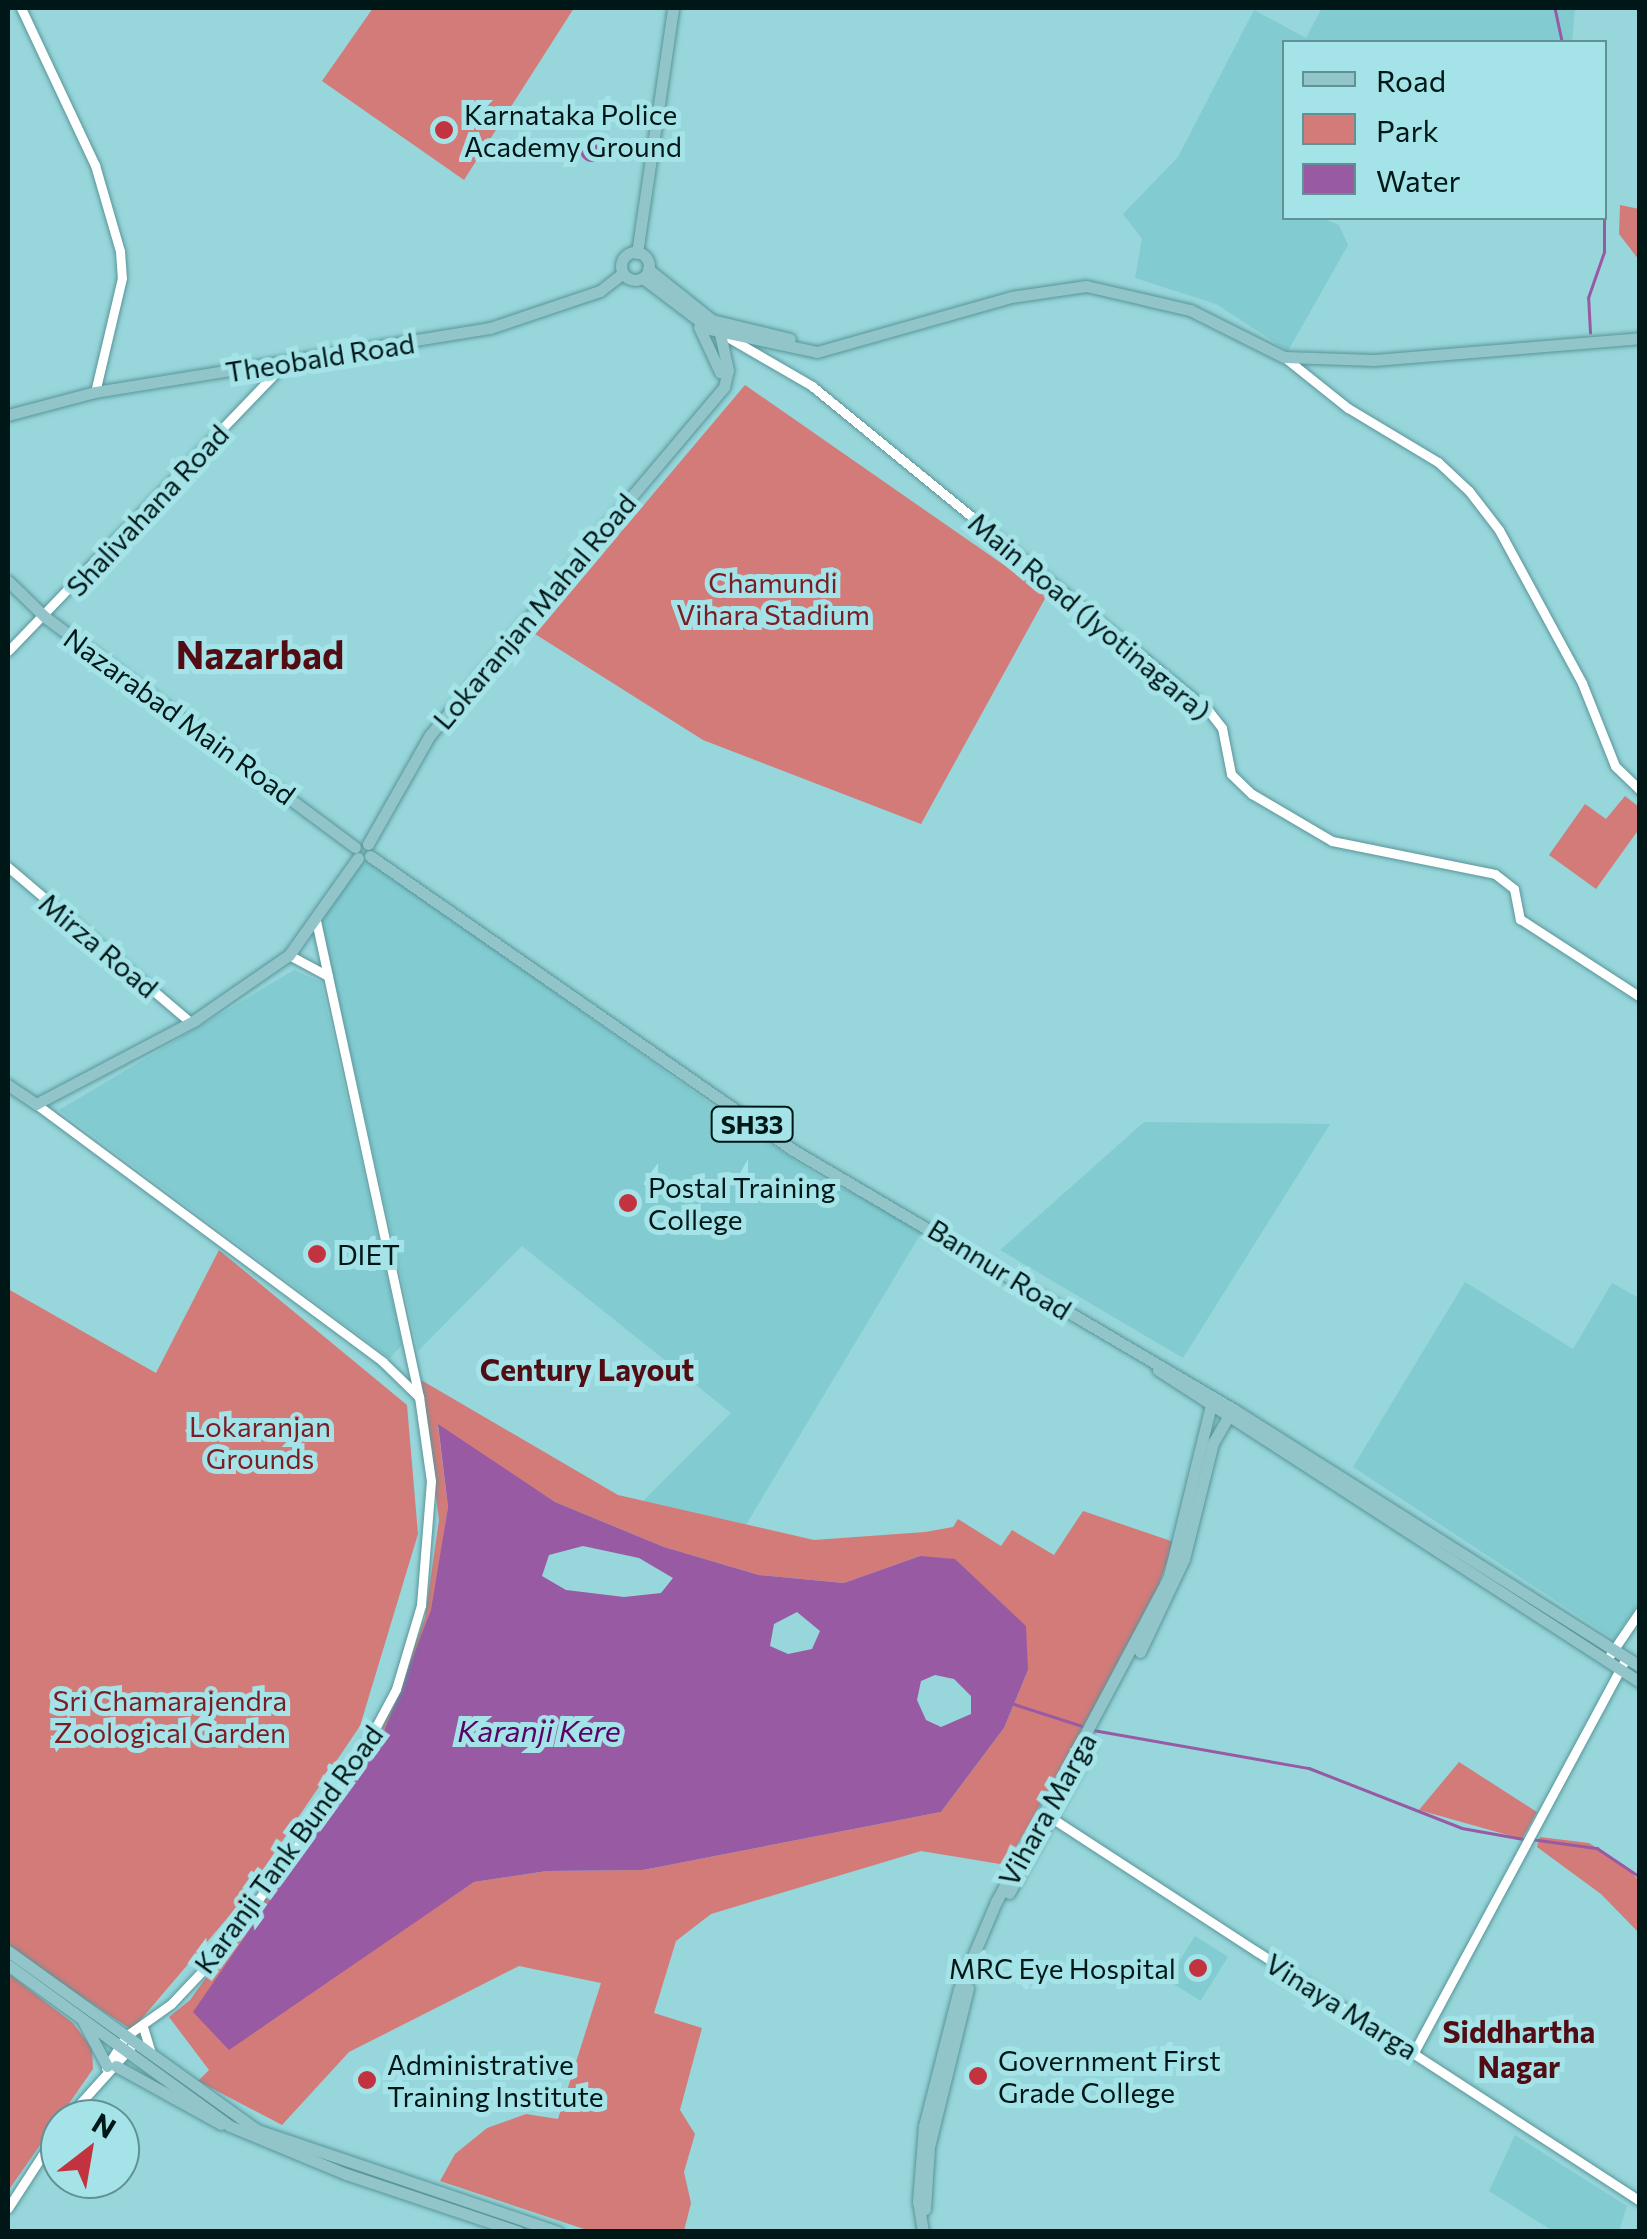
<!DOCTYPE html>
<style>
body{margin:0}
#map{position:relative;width:1647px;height:2239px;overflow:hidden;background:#97d6da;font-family:Commissioner,sans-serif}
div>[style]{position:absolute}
.built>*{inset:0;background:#82ccd1;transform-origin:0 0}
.green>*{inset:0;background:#d37b79}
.water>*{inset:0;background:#985aa3}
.round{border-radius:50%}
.stream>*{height:2.5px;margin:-1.25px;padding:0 1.25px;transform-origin:1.25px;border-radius:1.25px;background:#985aa3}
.roads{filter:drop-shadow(0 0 2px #58959a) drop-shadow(0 0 2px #58959a)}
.minor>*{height:9px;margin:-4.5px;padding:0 4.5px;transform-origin:4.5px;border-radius:4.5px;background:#fff}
.major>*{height:11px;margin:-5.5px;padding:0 5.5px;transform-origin:5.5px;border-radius:5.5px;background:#91c5c9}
.major>.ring{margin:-5.5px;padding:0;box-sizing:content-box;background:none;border:11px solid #91c5c9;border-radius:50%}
.dots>*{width:28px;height:28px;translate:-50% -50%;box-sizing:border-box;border:5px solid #a4e3e7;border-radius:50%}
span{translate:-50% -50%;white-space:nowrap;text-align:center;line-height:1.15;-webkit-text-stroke:10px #a4e3e7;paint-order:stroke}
.shield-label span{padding:2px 8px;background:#a4e3e7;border:2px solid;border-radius:8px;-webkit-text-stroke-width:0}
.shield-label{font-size:25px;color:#001718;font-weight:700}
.poi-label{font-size:28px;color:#001718}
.left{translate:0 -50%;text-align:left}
.right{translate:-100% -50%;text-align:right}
.street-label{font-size:28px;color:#001718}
.park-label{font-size:28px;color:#7a1d24}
.neighbourhood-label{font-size:30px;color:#520c13;font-weight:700}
.water-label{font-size:30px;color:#5a0367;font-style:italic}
.district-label{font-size:38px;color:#520c13;font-weight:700}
.frame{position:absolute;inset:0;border:10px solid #001718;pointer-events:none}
.legend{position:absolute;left:1282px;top:40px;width:325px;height:180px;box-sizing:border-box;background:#a4e3e7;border:2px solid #629194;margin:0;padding:12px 18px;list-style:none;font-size:30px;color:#001718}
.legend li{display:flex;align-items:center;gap:20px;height:50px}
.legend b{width:50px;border:2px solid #629194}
.north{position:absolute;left:40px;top:2099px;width:100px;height:100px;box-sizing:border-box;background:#a4e3e7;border:2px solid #629194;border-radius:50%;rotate:31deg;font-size:28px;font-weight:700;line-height:40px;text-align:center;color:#001718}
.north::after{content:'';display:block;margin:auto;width:35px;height:45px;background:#c3333f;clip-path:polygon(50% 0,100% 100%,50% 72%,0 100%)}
</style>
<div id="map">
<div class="built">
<i style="clip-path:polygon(1322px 8px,1575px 8px,1572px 42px,1284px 42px,1284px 218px,1322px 218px,1339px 225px,1348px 245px,1288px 351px,1216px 304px,1135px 278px,1142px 239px,1123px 214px,1178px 157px,1254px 10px,1306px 38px)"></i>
<i style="clip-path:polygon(373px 862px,733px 1120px,819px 1176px,923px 1230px,746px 1525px,643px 1501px,731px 1413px,522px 1246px,418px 1351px,321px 921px,360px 864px)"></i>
<i style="clip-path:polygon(294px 970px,321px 982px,402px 1345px,390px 1358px,59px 1110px)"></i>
<i style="clip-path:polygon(1144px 1122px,1330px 1124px,1183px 1358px,1000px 1250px)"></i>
<i style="clip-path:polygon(1465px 1282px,1573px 1349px,1612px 1283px,1639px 1298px,1639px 1602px,1614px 1639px,1353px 1467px)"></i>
<i style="left:1195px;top:1936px;width:39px;height:52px;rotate:32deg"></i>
<i style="clip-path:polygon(1515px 2135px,1627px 2206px,1619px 2231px,1553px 2231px,1489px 2191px)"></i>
</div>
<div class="green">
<i style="clip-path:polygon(373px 8px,574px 8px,464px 180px,322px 81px)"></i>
<i style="clip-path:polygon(1620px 205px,1639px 209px,1639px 260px,1619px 234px)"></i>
<i style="clip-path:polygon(745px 385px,1047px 595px,921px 824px,703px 740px,535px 634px)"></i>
<i style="clip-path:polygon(1625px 796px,1639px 807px,1639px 829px,1596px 889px,1549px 855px,1585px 804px,1606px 819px)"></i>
<i style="clip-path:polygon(219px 1250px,407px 1405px,418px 1534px,360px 1726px,241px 1902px,132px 2030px,8px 1949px,8px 1289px,156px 1373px)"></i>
<i style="clip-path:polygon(evenodd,421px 1380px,618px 1495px,814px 1540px,925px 1532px,953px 1527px,958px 1519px,1001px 1546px,1012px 1530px,1054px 1555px,1083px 1511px,1174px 1542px,1151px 1607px,1006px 1865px,921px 1851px,711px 1914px,676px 1941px,654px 2013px,702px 2028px,680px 2110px,695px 2134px,684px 2172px,691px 2203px,684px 2231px,590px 2231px,440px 2181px,455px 2154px,487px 2128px,526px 2114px,558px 2119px,601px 1983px,519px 1966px,349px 2052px,282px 2125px,198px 2081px,209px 2070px,169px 2017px,190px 2000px,378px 1739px,398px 1690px,425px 1618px,439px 1520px,421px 1380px,438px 1426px,555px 1502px,664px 1547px,759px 1575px,844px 1583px,920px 1556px,1028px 1670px,1004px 1728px,941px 1812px,643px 1870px,547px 1871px,474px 1882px,362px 1957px,310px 1847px,381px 1739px,432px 1610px,448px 1507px,438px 1426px)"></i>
<i style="clip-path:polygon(1459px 1762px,1537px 1812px,1522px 1839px,1419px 1810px)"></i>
<i style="clip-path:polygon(1540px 1837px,1589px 1843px,1626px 1867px,1639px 1881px,1639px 1933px,1601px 1894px,1537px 1847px)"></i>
<i style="clip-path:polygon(8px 1973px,73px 2023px,92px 2048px,93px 2069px,8px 2191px)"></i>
</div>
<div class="water">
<i class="round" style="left:580px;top:138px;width:24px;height:24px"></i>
<i style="clip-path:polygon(evenodd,438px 1424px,555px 1502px,664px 1547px,759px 1575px,844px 1583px,920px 1556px,955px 1559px,1026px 1626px,1028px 1670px,1004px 1728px,941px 1812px,643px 1870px,547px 1871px,474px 1882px,229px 2050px,193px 2012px,381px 1739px,431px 1610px,448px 1507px,438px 1424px,583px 1546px,639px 1558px,673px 1578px,661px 1593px,624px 1597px,566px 1590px,542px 1576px,549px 1555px,583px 1546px,438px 1424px,797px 1612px,820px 1631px,812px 1649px,788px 1654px,770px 1646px,774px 1624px,797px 1612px,438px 1424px,935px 1675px,954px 1679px,971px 1696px,971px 1714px,941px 1727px,926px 1720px,917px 1700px,921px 1681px,935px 1675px)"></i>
</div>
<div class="stream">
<i style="left:1555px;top:8px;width:35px;rotate:78deg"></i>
<i style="left:1590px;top:333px;width:35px;rotate:-93deg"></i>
<i style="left:1588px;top:298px;width:49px;rotate:-70.8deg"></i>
<i style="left:1604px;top:252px;width:46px;rotate:-90deg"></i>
<i style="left:1014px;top:1704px;width:75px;rotate:17.9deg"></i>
<i style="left:1093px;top:1730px;width:219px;rotate:10deg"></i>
<i style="left:1309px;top:1768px;width:164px;rotate:21.4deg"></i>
<i style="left:1462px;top:1828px;width:62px;rotate:10.2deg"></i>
<i style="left:1531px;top:1839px;width:67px;rotate:7.8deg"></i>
<i style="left:1597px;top:1848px;width:52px;rotate:34deg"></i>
</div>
<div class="roads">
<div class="minor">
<i style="left:21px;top:8px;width:174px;rotate:64.8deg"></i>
<i style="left:95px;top:165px;width:90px;rotate:73.8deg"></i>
<i style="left:120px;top:251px;width:27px;rotate:86deg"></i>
<i style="left:122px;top:278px;width:117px;rotate:103.3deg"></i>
<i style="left:719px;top:332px;width:108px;rotate:30.1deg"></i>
<i style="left:812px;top:386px;width:512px;rotate:39.29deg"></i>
<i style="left:1208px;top:710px;width:23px;rotate:52deg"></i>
<i style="left:1222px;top:728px;width:47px;rotate:78.9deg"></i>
<i style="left:1231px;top:774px;width:29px;rotate:44deg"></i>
<i style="left:1252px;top:794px;width:93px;rotate:30.4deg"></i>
<i style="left:1332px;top:841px;width:166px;rotate:11.4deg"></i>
<i style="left:1495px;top:874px;width:24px;rotate:38deg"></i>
<i style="left:1514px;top:889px;width:31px;rotate:79deg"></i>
<i style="left:1520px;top:919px;width:143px;rotate:33deg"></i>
<i style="left:1284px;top:357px;width:82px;rotate:38.6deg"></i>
<i style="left:1348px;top:408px;width:105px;rotate:31deg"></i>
<i style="left:1438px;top:462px;width:42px;rotate:43.1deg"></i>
<i style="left:1469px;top:491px;width:49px;rotate:52.4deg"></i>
<i style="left:1499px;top:530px;width:174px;rotate:61.5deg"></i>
<i style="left:1582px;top:683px;width:89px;rotate:68.3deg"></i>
<i style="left:1615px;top:766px;width:35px;rotate:44deg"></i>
<i style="left:8px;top:651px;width:397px;rotate:-46.1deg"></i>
<i style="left:8px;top:867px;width:240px;rotate:40.4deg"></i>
<i style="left:289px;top:955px;width:44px;rotate:28.3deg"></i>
<i style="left:36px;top:1104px;width:432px;rotate:36.6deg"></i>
<i style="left:383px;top:1362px;width:50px;rotate:44.2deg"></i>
<i style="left:1610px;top:1655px;width:53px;rotate:-55.7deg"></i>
<i style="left:1047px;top:1815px;width:708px;rotate:33.06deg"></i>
<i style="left:143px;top:2027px;width:27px;rotate:73deg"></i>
<i style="left:1414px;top:2052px;width:447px;rotate:-61.7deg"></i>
<i style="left:106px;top:2068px;width:38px;rotate:-58deg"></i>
<i style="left:126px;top:2036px;width:55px;rotate:-35.4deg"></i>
<i style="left:171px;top:2004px;width:74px;rotate:-46.6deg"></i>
<i style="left:222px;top:1950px;width:229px;rotate:-54.2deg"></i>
<i style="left:356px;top:1764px;width:85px;rotate:-61.9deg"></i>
<i style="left:396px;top:1689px;width:88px;rotate:-73.4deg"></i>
<i style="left:421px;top:1605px;width:124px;rotate:-85.4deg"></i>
<i style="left:431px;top:1481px;width:85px;rotate:-98.1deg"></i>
<i style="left:419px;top:1397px;width:488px;rotate:-102.2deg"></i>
<i style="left:66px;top:2119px;width:96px;rotate:-48deg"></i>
<i style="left:8px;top:2208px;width:95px;rotate:-57deg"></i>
</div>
<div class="major">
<i class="ring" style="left:621px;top:252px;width:17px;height:17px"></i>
<i style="left:637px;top:253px;width:248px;rotate:-81.6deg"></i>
<i style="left:648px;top:269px;width:82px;rotate:38.6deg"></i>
<i style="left:712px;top:320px;width:80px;rotate:13.7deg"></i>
<i style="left:643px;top:278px;width:84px;rotate:37.3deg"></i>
<i style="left:710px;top:329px;width:109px;rotate:12.1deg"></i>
<i style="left:817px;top:352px;width:202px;rotate:-15.8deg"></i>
<i style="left:1011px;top:297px;width:76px;rotate:-8.3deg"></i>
<i style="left:1086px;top:286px;width:107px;rotate:13deg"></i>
<i style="left:1190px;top:310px;width:105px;rotate:26.6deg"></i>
<i style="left:1284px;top:357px;width:90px;rotate:1.9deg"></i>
<i style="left:1374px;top:360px;width:267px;rotate:-4.7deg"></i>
<i style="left:699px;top:327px;width:50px;rotate:65deg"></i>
<i style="left:8px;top:415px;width:90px;rotate:-14.8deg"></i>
<i style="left:95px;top:392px;width:400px;rotate:-9.2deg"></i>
<i style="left:490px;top:328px;width:116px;rotate:-18.6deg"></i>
<i style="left:600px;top:291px;width:29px;rotate:-38deg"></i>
<i style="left:8px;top:581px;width:52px;rotate:44.2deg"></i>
<i style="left:45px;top:617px;width:386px;rotate:36.6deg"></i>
<i style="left:368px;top:844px;width:125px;rotate:-60.4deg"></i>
<i style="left:430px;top:735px;width:456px;rotate:-49.8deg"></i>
<i style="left:724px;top:387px;width:17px;rotate:-77deg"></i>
<i style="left:728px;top:370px;width:42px;rotate:-102.4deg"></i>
<i style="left:370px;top:856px;width:515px;rotate:34.8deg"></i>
<i style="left:793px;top:1150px;width:511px;rotate:30.48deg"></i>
<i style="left:1233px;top:1409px;width:481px;rotate:32.3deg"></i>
<i style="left:8px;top:1085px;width:34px;rotate:34deg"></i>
<i style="left:36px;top:1104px;width:180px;rotate:-27.8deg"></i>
<i style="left:195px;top:1020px;width:114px;rotate:-34.7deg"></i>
<i style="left:289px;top:955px;width:119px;rotate:-54.6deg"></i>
<i style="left:1158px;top:1370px;width:574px;rotate:32.92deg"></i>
<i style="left:1140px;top:1652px;width:103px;rotate:-64.7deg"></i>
<i style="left:1184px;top:1559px;width:120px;rotate:-76deg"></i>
<i style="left:1213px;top:1443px;width:39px;rotate:-60deg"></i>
<i style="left:1009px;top:1893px;width:166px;rotate:-61.3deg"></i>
<i style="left:8px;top:1951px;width:307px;rotate:35.7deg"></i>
<i style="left:257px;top:2130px;width:318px;rotate:18.7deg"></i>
<i style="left:8px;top:1965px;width:274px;rotate:36deg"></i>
<i style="left:230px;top:2126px;width:126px;rotate:22.5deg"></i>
<i style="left:346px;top:2174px;width:182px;rotate:18.5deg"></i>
<i style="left:83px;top:2021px;width:51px;rotate:61.9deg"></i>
<i style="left:116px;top:2066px;width:120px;rotate:28.9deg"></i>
<i style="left:925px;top:2209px;width:62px;rotate:-86.3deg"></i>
<i style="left:929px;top:2147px;width:164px;rotate:-76.2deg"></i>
<i style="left:923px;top:2232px;width:30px;rotate:-99deg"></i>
<i style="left:918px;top:2202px;width:76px;rotate:-85.5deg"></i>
<i style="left:924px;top:2126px;width:141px;rotate:-75.7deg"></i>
<i style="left:959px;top:1989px;width:95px;rotate:-67deg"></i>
<i style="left:996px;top:1902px;width:369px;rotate:-62deg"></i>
<i style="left:1169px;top:1576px;width:172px;rotate:-76.2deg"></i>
</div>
</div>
<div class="dots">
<i style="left:444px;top:130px;background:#c3333f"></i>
<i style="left:628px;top:1203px;background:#c3333f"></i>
<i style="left:317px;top:1254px;background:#c3333f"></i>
<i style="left:1198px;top:1968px;background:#c3333f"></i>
<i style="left:978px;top:2076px;background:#c3333f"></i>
<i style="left:367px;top:2080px;background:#c3333f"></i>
</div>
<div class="shield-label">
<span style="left:752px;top:1124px">SH33</span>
</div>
<div class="poi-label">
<span class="left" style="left:464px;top:130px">Karnataka Police<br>Academy Ground</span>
<span class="left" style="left:648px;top:1203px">Postal Training<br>College</span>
<span class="left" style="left:337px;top:1254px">DIET</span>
<span class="right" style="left:1176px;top:1968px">MRC Eye Hospital</span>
<span class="left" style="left:998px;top:2076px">Government First<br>Grade College</span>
<span class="left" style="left:387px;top:2080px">Administrative<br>Training Institute</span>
</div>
<div class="street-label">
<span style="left:320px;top:357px;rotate:-9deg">Theobald Road</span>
<span style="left:147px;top:510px;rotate:-47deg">Shalivahana Road</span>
<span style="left:534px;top:611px;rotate:-50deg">Lokaranjan Mahal Road</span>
<span style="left:1090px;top:616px;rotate:40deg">Main Road (Jyotinagara)</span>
<span style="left:180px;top:716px;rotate:36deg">Nazarabad Main Road</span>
<span style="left:99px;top:945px;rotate:40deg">Mirza Road</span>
<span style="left:1000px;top:1269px;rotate:32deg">Bannur Road</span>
<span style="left:1047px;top:1809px;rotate:-61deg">Vihara Marga</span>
<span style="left:288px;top:1849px;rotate:-54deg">Karanji Tank Bund Road</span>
<span style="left:1342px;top:2006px;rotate:32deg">Vinaya Marga</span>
</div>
<div class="park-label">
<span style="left:773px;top:598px">Chamundi<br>Vihara Stadium</span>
<span style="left:260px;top:1442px">Lokaranjan<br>Grounds</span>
<span style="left:170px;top:1716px">Sri Chamarajendra<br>Zoological Garden</span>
</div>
<div class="neighbourhood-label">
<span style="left:587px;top:1369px">Century Layout</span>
<span style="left:1519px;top:2048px">Siddhartha<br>Nagar</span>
</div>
<div class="water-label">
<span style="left:539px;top:1730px">Karanji Kere</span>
</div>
<div class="district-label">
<span style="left:260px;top:654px">Nazarbad</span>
</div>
<div class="frame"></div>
<ul class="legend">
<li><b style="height:12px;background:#91c5c9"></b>Road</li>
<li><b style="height:28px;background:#d37b79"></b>Park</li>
<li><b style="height:28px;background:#985aa3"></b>Water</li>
</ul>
<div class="north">N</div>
</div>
